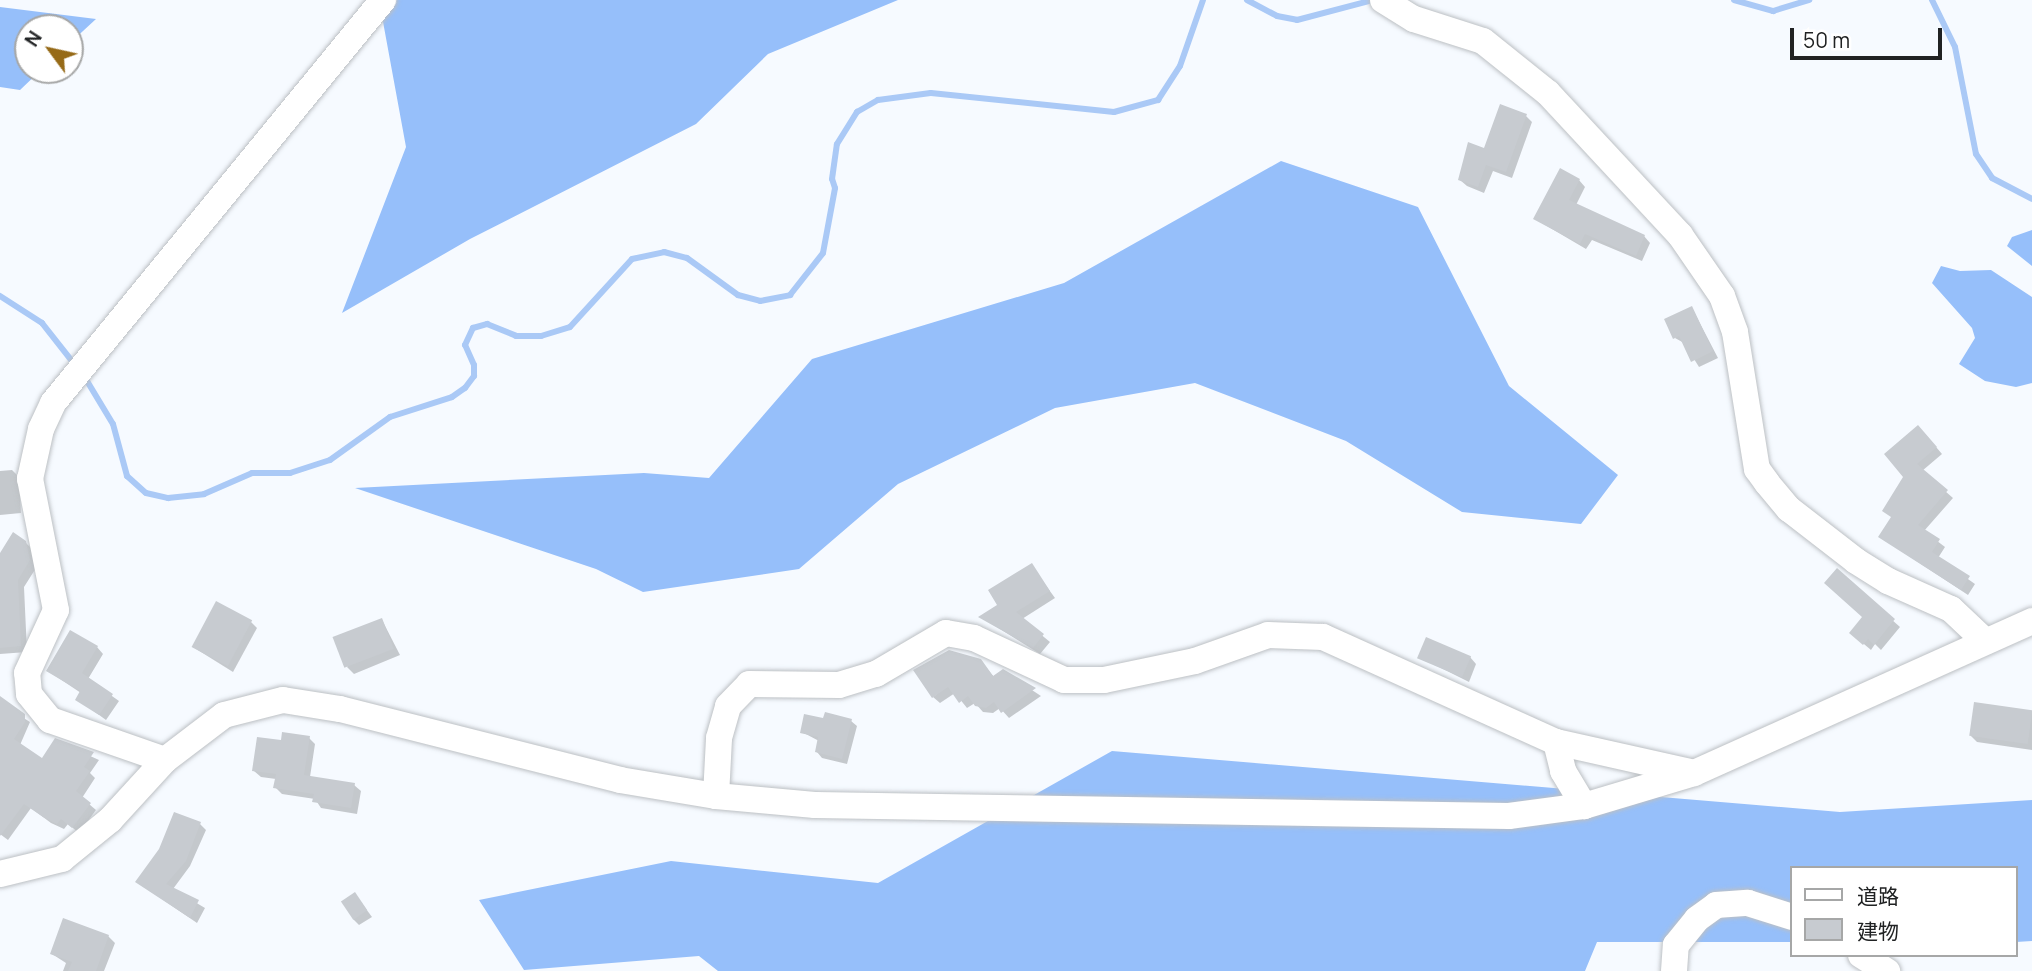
<!DOCTYPE html>
<meta charset="utf-8">
<style>
body{margin:0}
#map{position:relative;width:2032px;height:971px;overflow:hidden;background:#f6faff;font-family:Manrope,"Noto Sans JP",sans-serif}
div>[style]{position:absolute}
.forest>*{inset:0;background:#96bffa}
.shadow>*{inset:0;background:#0003}
.stream>*{height:6px;margin:-3px;padding:0 3px;transform-origin:3px;border-radius:3px;background:#aac9f6}
.building>*{inset:0;background:#c7cbd0;transform-origin:0 0}
.roads{filter:drop-shadow(0 0 2px #bcc0c4) drop-shadow(0 0 2px #bcc0c4)}
.minor>*{height:26px;margin:-13px;padding:0 13px;transform-origin:13px;border-radius:13px;background:#fff}
span{translate:-50% -50%;white-space:nowrap;text-align:center;line-height:1.15;-webkit-text-stroke:7px #fff;paint-order:stroke}
.legend{position:absolute;left:1790px;top:866px;width:228px;height:91px;box-sizing:border-box;background:#fff;border:2px solid #a6a7a7;margin:0;padding:9px 12px;list-style:none;font-size:21px;color:#202223}
.legend li{display:flex;align-items:center;gap:14px;height:35px}
.legend b{width:35px;border:2px solid #a6a7a7}
.north{position:absolute;left:14px;top:14px;width:70px;height:70px;box-sizing:border-box;background:#fff;border:2px solid #a6a7a7;border-radius:50%;rotate:303deg;font-size:19px;font-weight:700;line-height:28px;text-align:center;color:#202223}
.north::after{content:'';display:block;margin:auto;width:24px;height:32px;background:#966a17;clip-path:polygon(50% 0,100% 100%,50% 72%,0 100%)}
.scale{position:absolute;left:1790px;top:28px;width:152px;height:32px;box-sizing:border-box;border:4px solid #202223;border-top:0;padding-left:9px;font-size:21px;line-height:24px;white-space:nowrap;color:#202223;-webkit-text-stroke:5px #fff;paint-order:stroke}
</style>
<div id="map">
<div class="forest">
<i style="clip-path:polygon(379px 0,898px 0,768px 54px,696px 124px,470px 239px,342px 313px,406px 147px)"></i>
<i style="clip-path:polygon(0 7px,96px 19px,70px 43px,70px 28px,28px 28px,28px 70px,41px 70px,20px 90px,0 87px)"></i>
<i style="clip-path:polygon(1281px 161px,1418px 207px,1509px 386px,1618px 475px,1581px 524px,1462px 512px,1346px 441px,1195px 383px,1055px 408px,898px 484px,799px 569px,643px 592px,596px 569px,355px 488px,644px 473px,709px 478px,812px 359px,1064px 283px)"></i>
<i style="clip-path:polygon(2032px 230px,2032px 266px,2007px 246px,2012px 237px)"></i>
<i style="clip-path:polygon(1941px 266px,1960px 271px,1991px 270px,2032px 297px,2032px 383px,2016px 387px,1985px 381px,1959px 364px,1975px 338px,1972px 328px,1932px 283px)"></i>
<i style="clip-path:polygon(1112px 751px,1840px 812px,2032px 800px,2032px 941px,2016px 942px,2016px 868px,1792px 868px,1792px 942px,1597px 942px,1585px 971px,718px 971px,699px 956px,524px 970px,479px 900px,671px 861px,878px 883px)"></i>
</div>
<div class="shadow">
<i style="clip-path:polygon(1526px 116px,1532px 122px,1512px 178px,1493px 171px,1484px 193px,1467px 186px,1460px 180px,1485px 150px)"></i>
<i style="clip-path:polygon(1579px 180px,1585px 187px,1576px 205px,1644px 236px,1650px 243px,1642px 261px,1592px 240px,1586px 249px,1535px 219px)"></i>
<i style="clip-path:polygon(1692px 308px,1718px 358px,1699px 367px,1684px 343px,1675px 338px)"></i>
<i style="clip-path:polygon(1925px 434px,1942px 454px,1922px 471px,1953px 498px,1924px 531px,1945px 547px,1938px 558px,1975px 584px,1968px 595px,1880px 537px,1892px 518px)"></i>
<i style="clip-path:polygon(12px 470px,19px 477px,21px 513px,0 515px,0 471px)"></i>
<i style="clip-path:polygon(25px 542px,32px 549px,36px 568px,24px 587px,27px 652px,0 654px,0 556px)"></i>
<i style="clip-path:polygon(1031px 565px,1055px 598px,1022px 619px,1050px 642px,1040px 654px,981px 617px,999px 605px)"></i>
<i style="clip-path:polygon(1837px 571px,1900px 627px,1881px 650px,1875px 644px,1871px 650px,1858px 639px,1865px 617px)"></i>
<i style="clip-path:polygon(382px 620px,400px 655px,354px 674px,347px 667px)"></i>
<i style="clip-path:polygon(251px 622px,257px 628px,233px 672px,193px 647px)"></i>
<i style="clip-path:polygon(97px 647px,103px 654px,88px 679px,119px 701px,106px 720px,77px 699px,81px 693px,48px 671px)"></i>
<i style="clip-path:polygon(1419px 657px,1470px 657px,1476px 664px,1469px 682px)"></i>
<i style="clip-path:polygon(980px 660px,994px 677px,1003px 671px,1041px 696px,1009px 718px,1000px 708px,993px 713px,983px 712px,975px 703px,967px 708px,955px 693px,940px 703px,933px 697px)"></i>
<i style="clip-path:polygon(0 703px,30px 722px,20px 745px,43px 760px,55px 740px,99px 760px,90px 773px,95px 778px,82px 798px,96px 810px,79px 833px,68px 824px,64px 829px,51px 823px,31px 808px,8px 840px,0 834px)"></i>
<i style="clip-path:polygon(2032px 712px,2032px 750px,1977px 742px,1971px 736px)"></i>
<i style="clip-path:polygon(824px 720px,851px 721px,857px 726px,847px 764px,822px 758px,817px 752px,819px 741px,802px 732px)"></i>
<i style="clip-path:polygon(309px 738px,315px 744px,310px 777px,354px 785px,361px 791px,357px 814px,321px 808px,315px 799px,282px 794px,275px 787px,276px 779px,261px 777px,254px 771px,282px 742px)"></i>
<i style="clip-path:polygon(200px 824px,206px 830px,190px 866px,173px 889px,205px 908px,197px 923px,137px 882px,161px 850px)"></i>
<i style="clip-path:polygon(355px 894px,372px 917px,359px 925px,353px 919px)"></i>
<i style="clip-path:polygon(108px 936px,115px 943px,104px 971px,63px 971px,66px 963px,52px 954px)"></i>
</div>
<div class="stream">
<i style="left:1247px;top:0;width:34px;rotate:28deg"></i>
<i style="left:1277px;top:16px;width:20px;rotate:11deg"></i>
<i style="left:1297px;top:20px;width:79px;rotate:-14.7deg"></i>
<i style="left:1734px;top:0;width:41px;rotate:15.8deg"></i>
<i style="left:1773px;top:11px;width:38px;rotate:-17deg"></i>
<i style="left:1932px;top:0;width:52px;rotate:63.9deg"></i>
<i style="left:1955px;top:47px;width:109px;rotate:78.9deg"></i>
<i style="left:1976px;top:154px;width:29px;rotate:56deg"></i>
<i style="left:1992px;top:178px;width:45px;rotate:27.7deg"></i>
<i style="left:0;top:296px;width:50px;rotate:32.7deg"></i>
<i style="left:42px;top:323px;width:53px;rotate:51.8deg"></i>
<i style="left:84px;top:376px;width:56px;rotate:58.9deg"></i>
<i style="left:113px;top:424px;width:54px;rotate:74.9deg"></i>
<i style="left:127px;top:476px;width:25px;rotate:42deg"></i>
<i style="left:146px;top:493px;width:23px;rotate:13deg"></i>
<i style="left:168px;top:498px;width:36px;rotate:-6deg"></i>
<i style="left:204px;top:494px;width:52px;rotate:-23.6deg"></i>
<i style="left:252px;top:473px;width:38px"></i>
<i style="left:290px;top:473px;width:42px;rotate:-18deg"></i>
<i style="left:330px;top:460px;width:74px;rotate:-35.6deg"></i>
<i style="left:390px;top:417px;width:65px;rotate:-17.9deg"></i>
<i style="left:452px;top:397px;width:16px;rotate:-35deg"></i>
<i style="left:465px;top:388px;width:15px;rotate:-53deg"></i>
<i style="left:474px;top:376px;width:11px;rotate:-90deg"></i>
<i style="left:474px;top:365px;width:22px;rotate:-114deg"></i>
<i style="left:465px;top:345px;width:19px;rotate:-65deg"></i>
<i style="left:473px;top:328px;width:15px;rotate:-16deg"></i>
<i style="left:487px;top:324px;width:31px;rotate:22deg"></i>
<i style="left:516px;top:336px;width:25px"></i>
<i style="left:541px;top:336px;width:30px;rotate:-17deg"></i>
<i style="left:570px;top:327px;width:92px;rotate:-47.6deg"></i>
<i style="left:632px;top:259px;width:33px;rotate:-12deg"></i>
<i style="left:664px;top:252px;width:24px;rotate:15deg"></i>
<i style="left:687px;top:258px;width:63px;rotate:36deg"></i>
<i style="left:738px;top:295px;width:23px;rotate:15deg"></i>
<i style="left:760px;top:301px;width:31px;rotate:-11deg"></i>
<i style="left:790px;top:295px;width:53px;rotate:-51.8deg"></i>
<i style="left:823px;top:253px;width:66px;rotate:-79.5deg"></i>
<i style="left:835px;top:188px;width:9px;rotate:-108deg"></i>
<i style="left:832px;top:179px;width:35px;rotate:-82deg"></i>
<i style="left:837px;top:144px;width:38px;rotate:-58deg"></i>
<i style="left:857px;top:112px;width:24px;rotate:-30deg"></i>
<i style="left:878px;top:100px;width:53px;rotate:-7.5deg"></i>
<i style="left:931px;top:93px;width:184px;rotate:5.9deg"></i>
<i style="left:1114px;top:112px;width:46px;rotate:-15.3deg"></i>
<i style="left:1158px;top:100px;width:40px;rotate:-57.1deg"></i>
<i style="left:1180px;top:66px;width:70px;rotate:-70.8deg"></i>
</div>
<div class="building">
<i style="clip-path:polygon(1500px 104px,1527px 114px,1506px 172px,1486px 165px,1478px 187px,1458px 180px,1468px 142px,1484px 148px)"></i>
<i style="clip-path:polygon(1560px 168px,1580px 179px,1569px 200px,1645px 235px,1636px 256px,1585px 234px,1580px 244px,1533px 219px)"></i>
<i style="clip-path:polygon(1692px 306px,1713px 351px,1691px 362px,1679px 336px,1673px 339px,1664px 319px)"></i>
<i style="clip-path:polygon(1918px 425px,1937px 447px,1917px 464px,1948px 490px,1918px 525px,1940px 539px,1932px 552px,1970px 576px,1961px 590px,1878px 537px,1891px 517px,1882px 511px,1903px 477px,1884px 454px)"></i>
<i style="clip-path:polygon(13px 532px,26px 541px,30px 560px,18px 580px,21px 646px,0 648px,0 553px)"></i>
<i style="clip-path:polygon(1032px 563px,1050px 591px,1016px 612px,1044px 634px,1033px 648px,978px 617px,997px 605px,988px 590px)"></i>
<i style="clip-path:polygon(1837px 568px,1895px 619px,1874px 645px,1868px 639px,1863px 645px,1849px 633px,1862px 617px,1824px 583px)"></i>
<i style="left:216px;top:601px;width:41px;height:52px;rotate:28deg"></i>
<i style="left:382px;top:618px;width:33px;height:53px;rotate:69deg"></i>
<i style="clip-path:polygon(70px 630px,98px 646px,82px 673px,113px 694px,99px 715px,75px 700px,80px 691px,46px 671px)"></i>
<i style="left:1426px;top:637px;width:49px;height:23px;rotate:23deg"></i>
<i style="clip-path:polygon(949px 650px,981px 659px,993px 676px,1003px 669px,1036px 688px,1001px 713px,994px 702px,986px 708px,975px 706px,968px 696px,959px 703px,948px 687px,932px 698px,913px 670px)"></i>
<i style="clip-path:polygon(0 696px,25px 714px,25px 722px,14px 739px,42px 758px,55px 738px,94px 752px,84px 767px,90px 771px,76px 791px,91px 803px,72px 828px,61px 819px,57px 824px,43px 817px,24px 804px,0 836px)"></i>
<i style="left:1974px;top:702px;width:59px;height:34px;rotate:8deg"></i>
<i style="clip-path:polygon(825px 712px,852px 719px,842px 759px,815px 752px,818px 737px,800px 733px,804px 714px,823px 718px)"></i>
<i style="clip-path:polygon(282px 732px,310px 736px,304px 775px,355px 783px,351px 808px,312px 802px,314px 794px,273px 788px,276px 774px,252px 771px,257px 737px,281px 740px)"></i>
<i style="clip-path:polygon(174px 812px,201px 822px,186px 861px,166px 884px,199px 900px,190px 918px,135px 882px,159px 849px)"></i>
<i style="left:355px;top:892px;width:22px;height:17px;rotate:56deg"></i>
<i style="clip-path:polygon(63px 918px,109px 935px,96px 971px,68px 971px,72px 962px,50px 954px)"></i>
</div>
<div class="roads">
<div class="minor">
<i style="left:1383px;top:0;width:36px;rotate:32deg"></i>
<i style="left:1414px;top:19px;width:72px;rotate:17.7deg"></i>
<i style="left:1483px;top:41px;width:83px;rotate:38.7deg"></i>
<i style="left:1548px;top:93px;width:194px;rotate:47.1deg"></i>
<i style="left:1680px;top:235px;width:74px;rotate:55.5deg"></i>
<i style="left:1722px;top:296px;width:38px;rotate:70deg"></i>
<i style="left:1735px;top:332px;width:139px;rotate:80.9deg"></i>
<i style="left:1757px;top:469px;width:17px;rotate:54deg"></i>
<i style="left:1767px;top:483px;width:34px;rotate:50deg"></i>
<i style="left:1789px;top:509px;width:85px;rotate:37.8deg"></i>
<i style="left:1856px;top:561px;width:38px;rotate:32deg"></i>
<i style="left:1888px;top:581px;width:69px;rotate:24deg"></i>
<i style="left:1951px;top:609px;width:47px;rotate:43.3deg"></i>
<i style="left:1556px;top:742px;width:30px;rotate:76deg"></i>
<i style="left:1563px;top:771px;width:41px;rotate:59deg"></i>
<i style="left:165px;top:760px;width:122px;rotate:-160.8deg"></i>
<i style="left:50px;top:720px;width:33px;rotate:-129deg"></i>
<i style="left:29px;top:694px;width:21px;rotate:-95deg"></i>
<i style="left:27px;top:673px;width:69px;rotate:-65.3deg"></i>
<i style="left:56px;top:610px;width:134px;rotate:-101.2deg"></i>
<i style="left:30px;top:479px;width:51px;rotate:-77.6deg"></i>
<i style="left:41px;top:429px;width:29px;rotate:-65deg"></i>
<i style="left:53px;top:403px;width:521px;rotate:-50.69deg"></i>
<i style="left:716px;top:796px;width:58px;rotate:-87deg"></i>
<i style="left:719px;top:738px;width:33px;rotate:-74deg"></i>
<i style="left:728px;top:706px;width:30px;rotate:-46deg"></i>
<i style="left:749px;top:684px;width:90px;rotate:0.6deg"></i>
<i style="left:839px;top:685px;width:39px;rotate:-17deg"></i>
<i style="left:876px;top:674px;width:81px;rotate:-30.4deg"></i>
<i style="left:946px;top:633px;width:28px;rotate:10deg"></i>
<i style="left:974px;top:638px;width:99px;rotate:25deg"></i>
<i style="left:1064px;top:680px;width:40px"></i>
<i style="left:1104px;top:680px;width:93px;rotate:-11.8deg"></i>
<i style="left:1195px;top:661px;width:77px;rotate:-19.6deg"></i>
<i style="left:1268px;top:635px;width:55px;rotate:2.1deg"></i>
<i style="left:1323px;top:637px;width:256px;rotate:24.3deg"></i>
<i style="left:1556px;top:742px;width:137px;rotate:12.6deg"></i>
<i style="left:0;top:874px;width:64px;rotate:-13.6deg"></i>
<i style="left:62px;top:859px;width:62px;rotate:-39.1deg"></i>
<i style="left:110px;top:820px;width:81px;rotate:-47.5deg"></i>
<i style="left:165px;top:760px;width:74px;rotate:-37.3deg"></i>
<i style="left:224px;top:715px;width:61px;rotate:-14.3deg"></i>
<i style="left:283px;top:700px;width:58px;rotate:9deg"></i>
<i style="left:340px;top:709px;width:289px;rotate:14.2deg"></i>
<i style="left:620px;top:780px;width:97px;rotate:9.5deg"></i>
<i style="left:716px;top:796px;width:99px;rotate:5.2deg"></i>
<i style="left:815px;top:805px;width:694px;rotate:0.91deg"></i>
<i style="left:1509px;top:816px;width:76px;rotate:-7.6deg"></i>
<i style="left:1584px;top:806px;width:115px;rotate:-16.7deg"></i>
<i style="left:1694px;top:773px;width:371px;rotate:-24.2deg"></i>
<i style="left:1861px;top:955px;width:31px;rotate:32deg"></i>
<i style="left:1674px;top:971px;width:26px;rotate:-86deg"></i>
<i style="left:1676px;top:945px;width:33px;rotate:-51deg"></i>
<i style="left:1697px;top:919px;width:24px;rotate:-36deg"></i>
<i style="left:1716px;top:905px;width:32px;rotate:-4deg"></i>
<i style="left:1748px;top:903px;width:46px;rotate:17.7deg"></i>
</div>
</div>
<ul class="legend">
<li><b style="height:9px;background:#fff"></b>道路</li>
<li><b style="height:19px;background:#c7cbd0"></b>建物</li>
</ul>
<div class="north">N</div>
<div class="scale">50 m</div>
</div>
